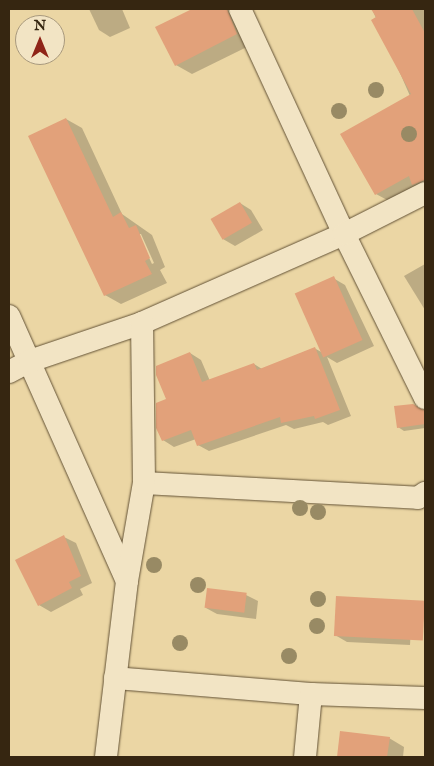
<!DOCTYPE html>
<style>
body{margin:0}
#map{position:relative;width:434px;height:766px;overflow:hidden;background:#ebd6a4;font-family:"IM FELL English",serif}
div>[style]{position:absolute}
.shadow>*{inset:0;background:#0003}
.building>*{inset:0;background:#e2a17a;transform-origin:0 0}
.roads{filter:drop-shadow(0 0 1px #635236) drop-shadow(0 0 1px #635236)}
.minor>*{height:22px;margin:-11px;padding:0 11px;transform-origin:11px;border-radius:11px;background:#f2e4c4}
.trees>*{width:16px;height:16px;margin:-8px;border-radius:50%;background:#988a64}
span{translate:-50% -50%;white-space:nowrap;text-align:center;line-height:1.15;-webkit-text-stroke:5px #f2e4c4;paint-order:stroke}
.frame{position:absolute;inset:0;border:10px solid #362611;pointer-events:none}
.north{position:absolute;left:15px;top:15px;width:50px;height:50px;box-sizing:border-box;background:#f2e4c4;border:1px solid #a7987c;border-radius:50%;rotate:0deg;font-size:14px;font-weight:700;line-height:20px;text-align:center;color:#362611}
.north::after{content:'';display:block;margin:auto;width:18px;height:22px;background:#8f2418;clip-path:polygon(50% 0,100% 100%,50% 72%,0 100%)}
</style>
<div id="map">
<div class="shadow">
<i style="clip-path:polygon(89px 9px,122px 9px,130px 28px,110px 37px,99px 30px)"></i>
<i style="clip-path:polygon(194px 9px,239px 9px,253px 44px,192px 74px,176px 65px,157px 28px)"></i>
<i style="clip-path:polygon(372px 9px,425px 9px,425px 191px,389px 201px,376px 194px,410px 96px)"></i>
<i style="clip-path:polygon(evenodd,66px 119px,82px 128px,122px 214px,152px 235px,165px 267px,160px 270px,167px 283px,121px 304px,105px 295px,66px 119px,138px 234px,141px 234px,154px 263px,152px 264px,138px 234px)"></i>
<i style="clip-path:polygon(240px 203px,251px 210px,263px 230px,235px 246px,223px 239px)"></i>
<i style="clip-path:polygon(425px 264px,425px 310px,404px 276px)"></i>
<i style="clip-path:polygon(333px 278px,345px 285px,374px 346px,337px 363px,327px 357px,351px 416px,328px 425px,323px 422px,294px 429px,286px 425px,209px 451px,198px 445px,196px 439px,174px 447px,163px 440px,167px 400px,190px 353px,201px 360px,210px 381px,254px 364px,262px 369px,314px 348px,325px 354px)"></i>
<i style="clip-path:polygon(413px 405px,425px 412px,425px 428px,404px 431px,398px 427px)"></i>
<i style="clip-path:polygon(64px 537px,76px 543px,92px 583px,80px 589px,83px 595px,51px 612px,39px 605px)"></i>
<i style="clip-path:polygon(246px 595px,258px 601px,256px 619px,217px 614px,206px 608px)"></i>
<i style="clip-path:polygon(412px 608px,410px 645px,347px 642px,335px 635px)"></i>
<i style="clip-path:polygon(341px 733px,389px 738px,404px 747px,403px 757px,338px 757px)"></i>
</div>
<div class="building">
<i style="clip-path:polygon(192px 9px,227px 9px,237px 34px,175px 66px,155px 27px)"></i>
<i style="clip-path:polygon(371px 9px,412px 9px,425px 33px,425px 180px,412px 185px,409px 176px,375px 195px,340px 134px,411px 94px,371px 20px,376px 17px)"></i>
<i style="clip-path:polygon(66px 118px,113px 217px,121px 212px,129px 228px,136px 225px,150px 258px,145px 261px,152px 274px,104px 296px,28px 136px)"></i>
<i style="left:240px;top:202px;width:24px;height:34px;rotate:60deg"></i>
<i style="left:334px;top:276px;width:70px;height:43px;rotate:66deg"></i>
<i style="clip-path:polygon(315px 347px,340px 410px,315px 419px,314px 416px,281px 423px,280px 417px,197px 446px,191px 430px,162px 441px,156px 428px,156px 403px,166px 399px,156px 375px,156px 366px,190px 352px,202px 382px,254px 363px,257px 370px)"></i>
<i style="clip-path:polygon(413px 404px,425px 411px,425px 424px,397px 428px,394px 406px)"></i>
<i style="clip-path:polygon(64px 535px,81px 576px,69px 582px,72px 588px,38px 606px,15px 560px)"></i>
<i style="left:207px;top:588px;width:40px;height:20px;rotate:7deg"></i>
<i style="left:336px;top:596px;width:89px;height:40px;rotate:3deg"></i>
<i style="clip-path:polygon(340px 731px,390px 737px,387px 757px,337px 757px)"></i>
</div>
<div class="roads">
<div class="minor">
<i style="left:240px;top:9px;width:248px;rotate:65.2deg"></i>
<i style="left:344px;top:234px;width:183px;rotate:63.7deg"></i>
<i style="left:9px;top:316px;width:290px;rotate:66deg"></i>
<i style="left:9px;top:372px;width:24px;rotate:-28deg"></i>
<i style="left:30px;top:361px;width:118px;rotate:-18.7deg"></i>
<i style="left:142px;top:323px;width:221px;rotate:-23.8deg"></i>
<i style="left:344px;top:234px;width:91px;rotate:-26.8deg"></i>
<i style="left:144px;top:483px;width:274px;rotate:3.1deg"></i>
<i style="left:418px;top:498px;width:9px;rotate:-36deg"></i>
<i style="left:115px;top:678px;width:197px;rotate:4.7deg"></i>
<i style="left:311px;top:694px;width:63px;rotate:95.4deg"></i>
<i style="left:311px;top:694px;width:114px;rotate:2deg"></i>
<i style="left:106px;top:757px;width:177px;rotate:-83.2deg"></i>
<i style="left:127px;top:581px;width:99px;rotate:-80.2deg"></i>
<i style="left:144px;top:483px;width:160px;rotate:-90.7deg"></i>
</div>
</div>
<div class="trees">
<i style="left:376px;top:90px"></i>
<i style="left:339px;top:111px"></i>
<i style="left:409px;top:134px"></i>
<i style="left:300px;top:508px"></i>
<i style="left:318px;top:512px"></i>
<i style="left:154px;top:565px"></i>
<i style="left:198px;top:585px"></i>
<i style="left:318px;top:599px"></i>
<i style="left:317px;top:626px"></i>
<i style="left:180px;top:643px"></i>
<i style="left:289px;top:656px"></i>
</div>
<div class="frame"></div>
<div class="north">N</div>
</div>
